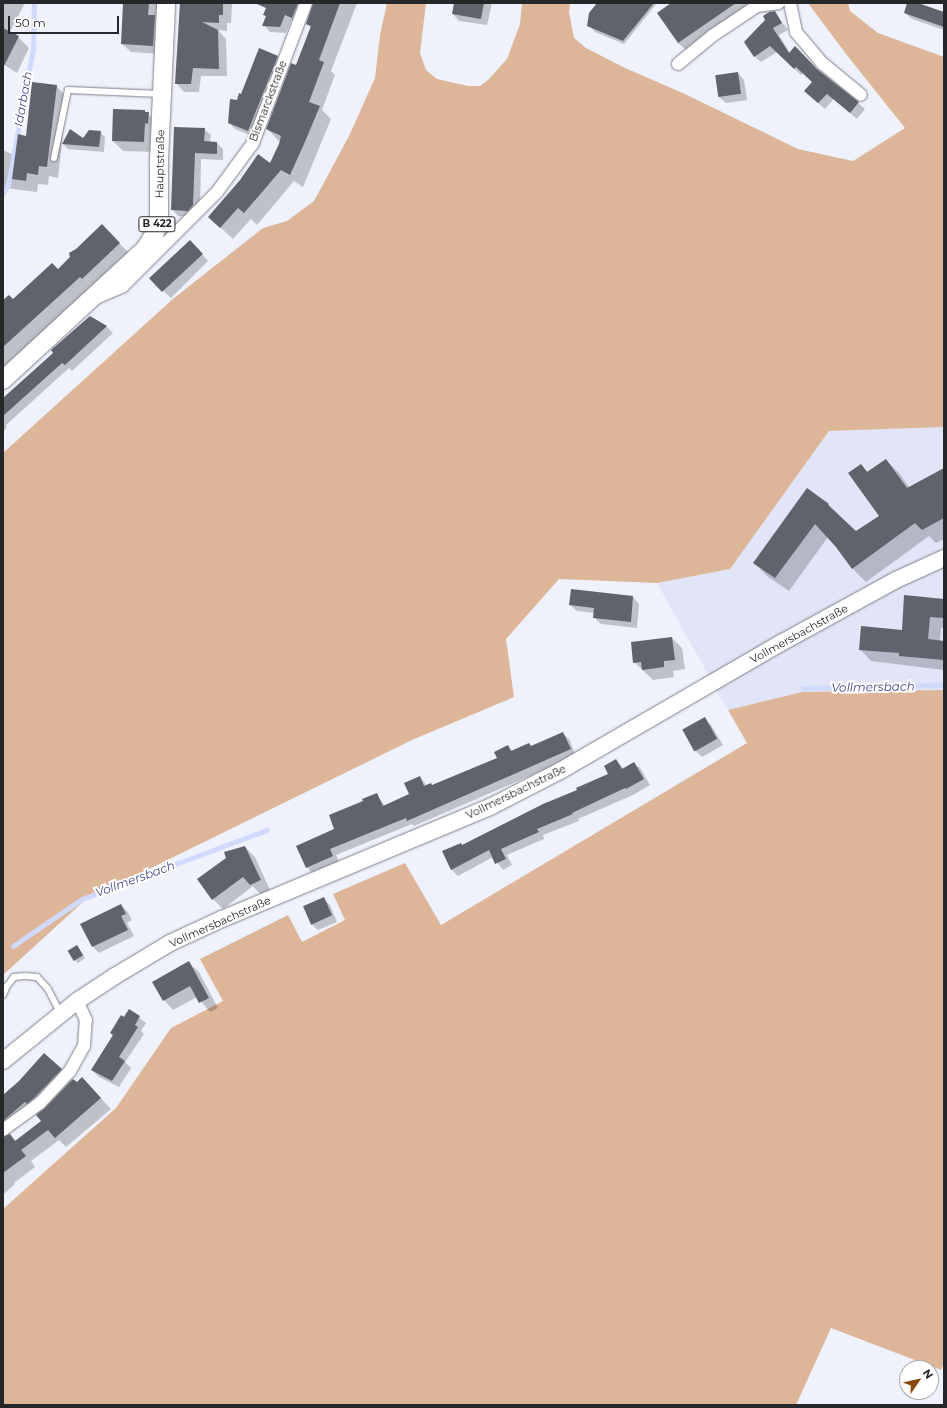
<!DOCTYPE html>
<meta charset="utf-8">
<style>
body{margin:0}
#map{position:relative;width:947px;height:1408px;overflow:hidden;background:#eff2fc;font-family:Montserrat,sans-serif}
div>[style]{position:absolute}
.built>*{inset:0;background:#e1e5f7}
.green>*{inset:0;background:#ddb699}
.shadow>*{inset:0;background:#0003}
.stream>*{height:4.5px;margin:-2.25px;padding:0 2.25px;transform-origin:2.25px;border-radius:2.25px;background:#d1d9fc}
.building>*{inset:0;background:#60636b;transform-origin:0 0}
.roads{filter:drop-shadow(0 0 1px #7c7f88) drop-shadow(0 0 1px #7c7f88)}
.service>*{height:6px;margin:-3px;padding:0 3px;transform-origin:3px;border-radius:3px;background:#fff}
.minor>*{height:12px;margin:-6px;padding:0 6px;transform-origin:6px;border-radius:6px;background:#fff}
.secondary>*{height:16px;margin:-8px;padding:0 8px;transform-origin:8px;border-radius:8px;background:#fff}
.primary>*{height:18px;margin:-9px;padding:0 9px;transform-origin:9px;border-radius:9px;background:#fff}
span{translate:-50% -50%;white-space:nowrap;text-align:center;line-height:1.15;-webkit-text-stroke:4px #fff;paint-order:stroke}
.shield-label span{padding:1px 3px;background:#fff;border:1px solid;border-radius:3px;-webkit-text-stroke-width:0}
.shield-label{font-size:10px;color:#26272a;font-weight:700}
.street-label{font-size:11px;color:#26272a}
.water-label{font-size:12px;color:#414b8f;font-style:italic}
.frame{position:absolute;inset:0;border:4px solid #26272a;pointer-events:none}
.north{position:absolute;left:899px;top:1360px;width:40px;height:40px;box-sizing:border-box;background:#fff;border:1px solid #a8a9aa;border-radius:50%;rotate:56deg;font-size:11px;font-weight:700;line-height:16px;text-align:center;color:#26272a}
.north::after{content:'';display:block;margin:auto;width:14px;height:18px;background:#87490a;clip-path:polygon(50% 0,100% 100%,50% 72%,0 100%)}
.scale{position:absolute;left:8px;top:16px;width:111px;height:18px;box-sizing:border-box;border:2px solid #26272a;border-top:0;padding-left:5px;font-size:12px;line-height:14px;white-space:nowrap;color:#26272a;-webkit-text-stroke:3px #fff;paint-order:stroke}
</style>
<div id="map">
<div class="built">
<i style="clip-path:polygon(944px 427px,944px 690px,802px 692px,728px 710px,657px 583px,730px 569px,829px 431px)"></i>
</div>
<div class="green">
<i style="clip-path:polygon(387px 3px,426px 3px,420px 53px,426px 70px,437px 79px,468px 86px,480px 86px,488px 80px,507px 59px,520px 24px,522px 3px,570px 3px,569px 12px,574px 38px,586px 48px,625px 68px,685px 94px,798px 149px,853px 161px,905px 128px,846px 54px,808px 3px,848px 3px,850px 11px,878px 33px,944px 57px,944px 427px,829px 431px,730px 569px,657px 583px,559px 579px,506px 639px,514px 697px,412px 740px,84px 901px,3px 975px,3px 453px,174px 298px,263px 228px,287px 221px,314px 201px,349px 136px,375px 78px,380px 35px)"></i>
<i style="clip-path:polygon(944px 690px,944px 1363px,941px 1370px,831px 1328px,796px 1405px,3px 1405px,3px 1209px,116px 1108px,171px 1028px,223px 1001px,200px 959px,288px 915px,302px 942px,345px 920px,333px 894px,405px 863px,441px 925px,747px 743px,728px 710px,802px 692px)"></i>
</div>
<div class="shadow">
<i style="clip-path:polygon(3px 3px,25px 3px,10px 32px,18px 37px,29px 48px,17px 73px,3px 64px)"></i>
<i style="clip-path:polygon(124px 3px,158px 3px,161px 54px,131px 52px,122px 44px)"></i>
<i style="clip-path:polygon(180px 3px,232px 3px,231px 23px,227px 23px,227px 31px,218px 30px,226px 39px,227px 76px,201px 76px,199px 92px,184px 92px,176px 83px)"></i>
<i style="clip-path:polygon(269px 3px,306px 3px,299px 24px,291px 21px,286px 33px,270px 32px,264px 25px,267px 17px,264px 14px)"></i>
<i style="clip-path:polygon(320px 3px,357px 3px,331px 71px,335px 75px,322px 110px,331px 119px,303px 187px,294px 181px,257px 225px,251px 219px,233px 239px,209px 217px,270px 164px,280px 142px,267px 129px,296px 66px,311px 28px,307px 24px)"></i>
<i style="clip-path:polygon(455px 3px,492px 3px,487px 25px,459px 21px,453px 14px)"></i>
<i style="clip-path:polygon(598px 3px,657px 3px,624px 44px,595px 32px,588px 25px)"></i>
<i style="clip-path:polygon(673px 3px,758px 3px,687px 51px,678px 43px)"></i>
<i style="clip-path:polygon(908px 3px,914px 3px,944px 13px,944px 30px,912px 19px,905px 13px)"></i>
<i style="clip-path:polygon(774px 12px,788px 30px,779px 35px,790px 53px,818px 71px,858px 103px,865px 109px,857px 119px,834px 99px,825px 109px,812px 98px,813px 82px,803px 73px,801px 75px,777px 52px,761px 62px,754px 56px)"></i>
<i style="clip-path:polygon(277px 57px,284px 64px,255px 137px,235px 129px,229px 123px,237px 101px)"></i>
<i style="clip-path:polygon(738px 73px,744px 80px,747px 100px,726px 103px,719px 97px)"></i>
<i style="clip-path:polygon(56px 86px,67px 97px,58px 178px,49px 176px,48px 185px,38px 184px,37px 192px,6px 188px,3px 195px,3px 150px,16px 156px)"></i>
<i style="clip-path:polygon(144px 111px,158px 123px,154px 152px,123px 151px,113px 141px)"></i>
<i style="clip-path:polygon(204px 129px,211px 135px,210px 142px,217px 143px,223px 149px,223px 160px,201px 159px,200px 212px,194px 217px,178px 216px,172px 209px)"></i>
<i style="clip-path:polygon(100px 132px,105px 137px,104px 152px,68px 149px,63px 144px,83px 139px)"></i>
<i style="clip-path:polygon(115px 239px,133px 257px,3px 376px,3px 302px,13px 300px,58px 270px)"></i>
<i style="clip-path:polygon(196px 247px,208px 261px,171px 298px,152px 280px)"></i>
<i style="clip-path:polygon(90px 317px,107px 327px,113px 333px,72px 371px,69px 368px,6px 425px,7px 427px,3px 432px,3px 399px,54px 353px)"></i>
<i style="clip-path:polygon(886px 460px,899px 473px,909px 487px,944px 469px,944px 539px,936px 543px,929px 536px,866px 582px,853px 569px,828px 537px,789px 591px,767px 576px,754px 563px,807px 489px,829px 505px,856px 532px,880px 516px,861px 465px,868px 472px)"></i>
<i style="clip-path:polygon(572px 590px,633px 597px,639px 604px,637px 628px,601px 624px,594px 617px,594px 613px,577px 611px,570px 605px)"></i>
<i style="clip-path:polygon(944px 600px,944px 628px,941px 628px,940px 641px,944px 642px,944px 670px,871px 661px,860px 649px,902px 631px)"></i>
<i style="clip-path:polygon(672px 638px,682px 648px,685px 669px,673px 671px,674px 677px,653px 680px,634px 662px,632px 642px)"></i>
<i style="clip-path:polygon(704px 719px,711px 725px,723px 745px,702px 757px,696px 751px)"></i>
<i style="clip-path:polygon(562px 733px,569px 739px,576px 756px,414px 826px,412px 824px,336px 855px,339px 862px,313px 874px,307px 867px,335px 830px,365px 802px,376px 794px,385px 806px,410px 795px,420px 777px,427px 786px,432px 786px,499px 759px,508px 747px,513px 751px,532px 747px)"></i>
<i style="clip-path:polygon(616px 760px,624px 769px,634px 763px,641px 769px,650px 785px,633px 795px,578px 819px,579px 821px,543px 835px,544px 839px,507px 855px,512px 865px,503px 870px,493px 857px,458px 876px,452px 870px,462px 846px,610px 774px)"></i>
<i style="clip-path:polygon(245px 847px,255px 857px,270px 890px,260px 894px,253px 886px,223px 909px,213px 899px)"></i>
<i style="clip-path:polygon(323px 898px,330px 905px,337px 922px,318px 930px,311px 924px)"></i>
<i style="clip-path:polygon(121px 905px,127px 911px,132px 920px,127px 923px,134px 936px,99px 953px,93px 947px)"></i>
<i style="clip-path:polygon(79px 949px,85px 958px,78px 963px,75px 960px)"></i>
<i style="clip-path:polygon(189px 963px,199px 972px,218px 1008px,210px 1012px,197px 997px,173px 1010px,164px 1000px)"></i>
<i style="clip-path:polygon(129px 1010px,146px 1023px,141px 1031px,144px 1034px,125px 1062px,131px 1068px,119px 1087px,99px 1077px,92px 1070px,113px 1036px,111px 1033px)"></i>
<i style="clip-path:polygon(evenodd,61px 1069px,72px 1081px,92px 1089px,111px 1109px,66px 1147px,59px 1140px,31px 1161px,35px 1167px,14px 1183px,15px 1184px,3px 1195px,3px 1096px,61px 1069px,36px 1112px,43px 1121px,16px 1141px,9px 1134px,36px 1112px)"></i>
</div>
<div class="stream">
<i style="left:3px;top:194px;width:10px;rotate:-61deg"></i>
<i style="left:8px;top:185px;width:138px;rotate:-79.6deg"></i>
<i style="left:33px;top:49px;width:46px;rotate:-88.8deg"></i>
<i style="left:803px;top:688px;width:141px;rotate:-1.2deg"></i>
<i style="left:13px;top:946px;width:83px;rotate:-34.3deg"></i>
<i style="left:82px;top:899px;width:197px;rotate:-20.5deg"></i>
</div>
<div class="building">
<i style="clip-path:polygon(123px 3px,149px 3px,148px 15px,155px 15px,153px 46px,121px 44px)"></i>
<i style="clip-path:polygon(180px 3px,223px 3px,223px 15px,219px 15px,219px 23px,202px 22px,218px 30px,219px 69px,193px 68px,191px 84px,175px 84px)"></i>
<i style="clip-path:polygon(255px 3px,298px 3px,292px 18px,285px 15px,280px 27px,262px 26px,266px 16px,263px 15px,266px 8px)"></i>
<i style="clip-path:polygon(313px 3px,340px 3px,319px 60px,324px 62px,309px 102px,320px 106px,304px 144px,290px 175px,281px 170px,244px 213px,238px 208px,220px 228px,208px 217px,240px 180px,258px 154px,270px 163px,279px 144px,281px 136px,266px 129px,291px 63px,296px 65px,311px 26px,306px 24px)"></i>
<i style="clip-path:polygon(454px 3px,484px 3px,481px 19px,452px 14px)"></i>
<i style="clip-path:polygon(597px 3px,654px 3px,623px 41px,587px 26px,589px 13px)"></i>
<i style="clip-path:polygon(671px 3px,736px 3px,678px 43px,657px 13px)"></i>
<i style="clip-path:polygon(907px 3px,918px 3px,944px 12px,944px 27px,904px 13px)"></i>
<i style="clip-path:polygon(775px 11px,782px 23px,773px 28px,789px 53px,795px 46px,817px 69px,859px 102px,850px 113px,827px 94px,818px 103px,804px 91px,812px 82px,796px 67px,794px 69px,770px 46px,754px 57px,744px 42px,765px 20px,763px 16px,769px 12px)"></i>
<i style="clip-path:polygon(3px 28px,19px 36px,3px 68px)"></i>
<i style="clip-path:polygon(259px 48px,278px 56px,248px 131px,228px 123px,230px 99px,237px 100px,239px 93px,241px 94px)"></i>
<i style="left:738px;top:72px;width:22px;height:23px;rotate:82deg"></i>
<i style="clip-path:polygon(32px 82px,57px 85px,47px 167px,39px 166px,38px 175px,27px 173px,26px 181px,12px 179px,18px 134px,26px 136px)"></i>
<i style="clip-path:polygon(113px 109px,145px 110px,145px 112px,149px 112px,148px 124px,145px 123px,144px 142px,112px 141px)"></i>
<i style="clip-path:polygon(174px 127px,205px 128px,204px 141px,217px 142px,217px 154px,195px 153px,193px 205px,188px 211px,171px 210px)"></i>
<i style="clip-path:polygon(70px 129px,83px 138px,89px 130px,101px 131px,99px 147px,62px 144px)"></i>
<i style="clip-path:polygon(102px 224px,120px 243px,82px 279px,80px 277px,3px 347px,3px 300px,9px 295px,13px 299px,52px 263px,58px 269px,70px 257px,69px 253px,76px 249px)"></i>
<i style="left:190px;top:240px;width:19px;height:56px;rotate:47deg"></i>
<i style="clip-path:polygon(90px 316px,107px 326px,65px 365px,62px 363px,3px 416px,3px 398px,53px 353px,51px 350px)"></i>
<i style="clip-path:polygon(886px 459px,907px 488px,944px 468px,944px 518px,922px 530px,915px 523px,852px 569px,836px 547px,815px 524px,775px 578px,753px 563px,807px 488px,829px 504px,828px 505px,856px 531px,879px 516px,848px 473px,861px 464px,867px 472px)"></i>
<i style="clip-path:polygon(571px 589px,633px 596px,631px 622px,593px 618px,594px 608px,569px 605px)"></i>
<i style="clip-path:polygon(904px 595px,944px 599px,944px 618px,930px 617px,928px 639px,944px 641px,944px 660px,899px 656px,899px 653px,859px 650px,861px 626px,902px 630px)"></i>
<i style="clip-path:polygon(672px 637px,675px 660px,664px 661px,664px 667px,642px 670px,641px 662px,633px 663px,631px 642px)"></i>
<i style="left:705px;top:717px;width:25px;height:26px;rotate:61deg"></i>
<i style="clip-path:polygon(563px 732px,571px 749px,407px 821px,406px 818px,330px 849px,333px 856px,306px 868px,296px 846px,334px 829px,329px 815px,363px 801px,362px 799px,377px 793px,383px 806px,409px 794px,404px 783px,420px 776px,424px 786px,431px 783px,432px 785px,497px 758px,494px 752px,508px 745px,511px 751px,529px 743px,531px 746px)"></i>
<i style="clip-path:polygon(616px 759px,622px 769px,634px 762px,644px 779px,626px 789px,625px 788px,572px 813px,573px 814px,537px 829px,539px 832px,501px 849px,506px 859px,495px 864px,489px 850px,451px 870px,442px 851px,461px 843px,462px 845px,543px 804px,577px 790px,576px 788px,608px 774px,604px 766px)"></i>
<i style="clip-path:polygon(245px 846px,261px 880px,250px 885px,243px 877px,212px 900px,197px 879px,226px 858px,224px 852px)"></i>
<i style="left:324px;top:897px;width:20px;height:23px;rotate:66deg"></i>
<i style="clip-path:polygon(121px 904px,126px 914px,121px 916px,128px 930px,92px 947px,80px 924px)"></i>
<i style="left:77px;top:945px;width:12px;height:11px;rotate:59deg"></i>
<i style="clip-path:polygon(189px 961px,209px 998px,199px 1003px,190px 986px,163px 1001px,152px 982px)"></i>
<i style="clip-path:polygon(129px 1009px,140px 1016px,135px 1025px,138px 1027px,119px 1057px,125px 1061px,112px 1081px,91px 1070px,113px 1035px,110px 1033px,121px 1015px,124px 1017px)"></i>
<i style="clip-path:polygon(44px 1053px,62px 1069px,35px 1097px,27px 1104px,25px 1102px,3px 1121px,3px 1095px,19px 1081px)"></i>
<i style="clip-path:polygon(82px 1077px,101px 1098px,55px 1138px,48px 1130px,21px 1150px,26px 1156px,3px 1173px,3px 1137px,10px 1134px,15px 1141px,41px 1121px,36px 1115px,45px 1108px,73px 1079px,77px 1082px)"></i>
</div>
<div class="roads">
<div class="service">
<i style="left:54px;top:158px;width:69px;rotate:-78.4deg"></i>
<i style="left:68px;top:90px;width:92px;rotate:2.5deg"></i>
<i style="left:3px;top:995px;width:10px;rotate:-66deg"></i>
<i style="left:7px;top:986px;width:11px;rotate:-52deg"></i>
<i style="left:14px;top:977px;width:11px;rotate:-5deg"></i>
<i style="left:25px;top:976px;width:12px;rotate:5deg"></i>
<i style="left:37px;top:977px;width:16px;rotate:47deg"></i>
<i style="left:48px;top:989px;width:27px;rotate:63deg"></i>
</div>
<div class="minor">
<i style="left:790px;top:3px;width:30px;rotate:78deg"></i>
<i style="left:796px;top:32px;width:40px;rotate:50deg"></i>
<i style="left:822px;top:63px;width:50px;rotate:39.4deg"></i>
<i style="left:678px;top:64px;width:44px;rotate:-39.5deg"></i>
<i style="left:712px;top:36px;width:54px;rotate:-33.7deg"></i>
<i style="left:757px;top:6px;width:22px;rotate:-8deg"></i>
<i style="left:98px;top:297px;width:26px;rotate:-23deg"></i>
<i style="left:122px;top:287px;width:134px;rotate:-45deg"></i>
<i style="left:217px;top:192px;width:61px;rotate:-53.7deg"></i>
<i style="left:253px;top:143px;width:150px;rotate:-69.3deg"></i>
<i style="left:3px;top:1130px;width:46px;rotate:-36.1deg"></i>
<i style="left:40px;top:1103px;width:44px;rotate:-46.8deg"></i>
<i style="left:70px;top:1071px;width:29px;rotate:-61deg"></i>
<i style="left:84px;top:1046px;width:26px;rotate:-86deg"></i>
<i style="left:86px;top:1020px;width:21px;rotate:-115deg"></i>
</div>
<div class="secondary">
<i style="left:3px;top:1061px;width:95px;rotate:-39deg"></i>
<i style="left:77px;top:1001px;width:45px;rotate:-33.3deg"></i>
<i style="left:115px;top:976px;width:64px;rotate:-31deg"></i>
<i style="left:170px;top:943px;width:57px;rotate:-24.8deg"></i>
<i style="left:222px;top:919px;width:290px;rotate:-22.7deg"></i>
<i style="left:490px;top:807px;width:79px;rotate:-27.2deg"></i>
<i style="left:560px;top:771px;width:255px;rotate:-30.1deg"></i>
<i style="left:781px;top:643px;width:131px;rotate:-28.7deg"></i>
<i style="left:896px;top:580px;width:53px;rotate:-24.6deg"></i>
</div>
<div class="primary">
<i style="left:3px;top:380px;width:195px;rotate:-42.7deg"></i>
<i style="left:146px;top:248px;width:17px;rotate:-59deg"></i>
<i style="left:155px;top:233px;width:15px;rotate:-74deg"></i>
<i style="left:159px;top:219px;width:59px;rotate:-90deg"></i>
<i style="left:159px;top:160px;width:157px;rotate:-87.4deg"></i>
</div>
</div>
<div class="shield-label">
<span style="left:157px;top:224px">B 422</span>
</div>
<div class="street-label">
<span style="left:268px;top:101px;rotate:-69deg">Bismarckstraße</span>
<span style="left:160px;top:164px;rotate:-89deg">Hauptstraße</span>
<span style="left:799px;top:634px;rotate:-29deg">Vollmersbachstraße</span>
<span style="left:516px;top:792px;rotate:-26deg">Vollmersbachstraße</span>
<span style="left:220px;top:922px;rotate:-24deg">Vollmersbachstraße</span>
</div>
<div class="water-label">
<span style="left:23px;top:99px;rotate:-80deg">Idarbach</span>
<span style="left:873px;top:687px;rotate:-1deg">Vollmersbach</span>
<span style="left:135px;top:879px;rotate:-20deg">Vollmersbach</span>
</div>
<div class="frame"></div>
<div class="north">N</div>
<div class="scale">50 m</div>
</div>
